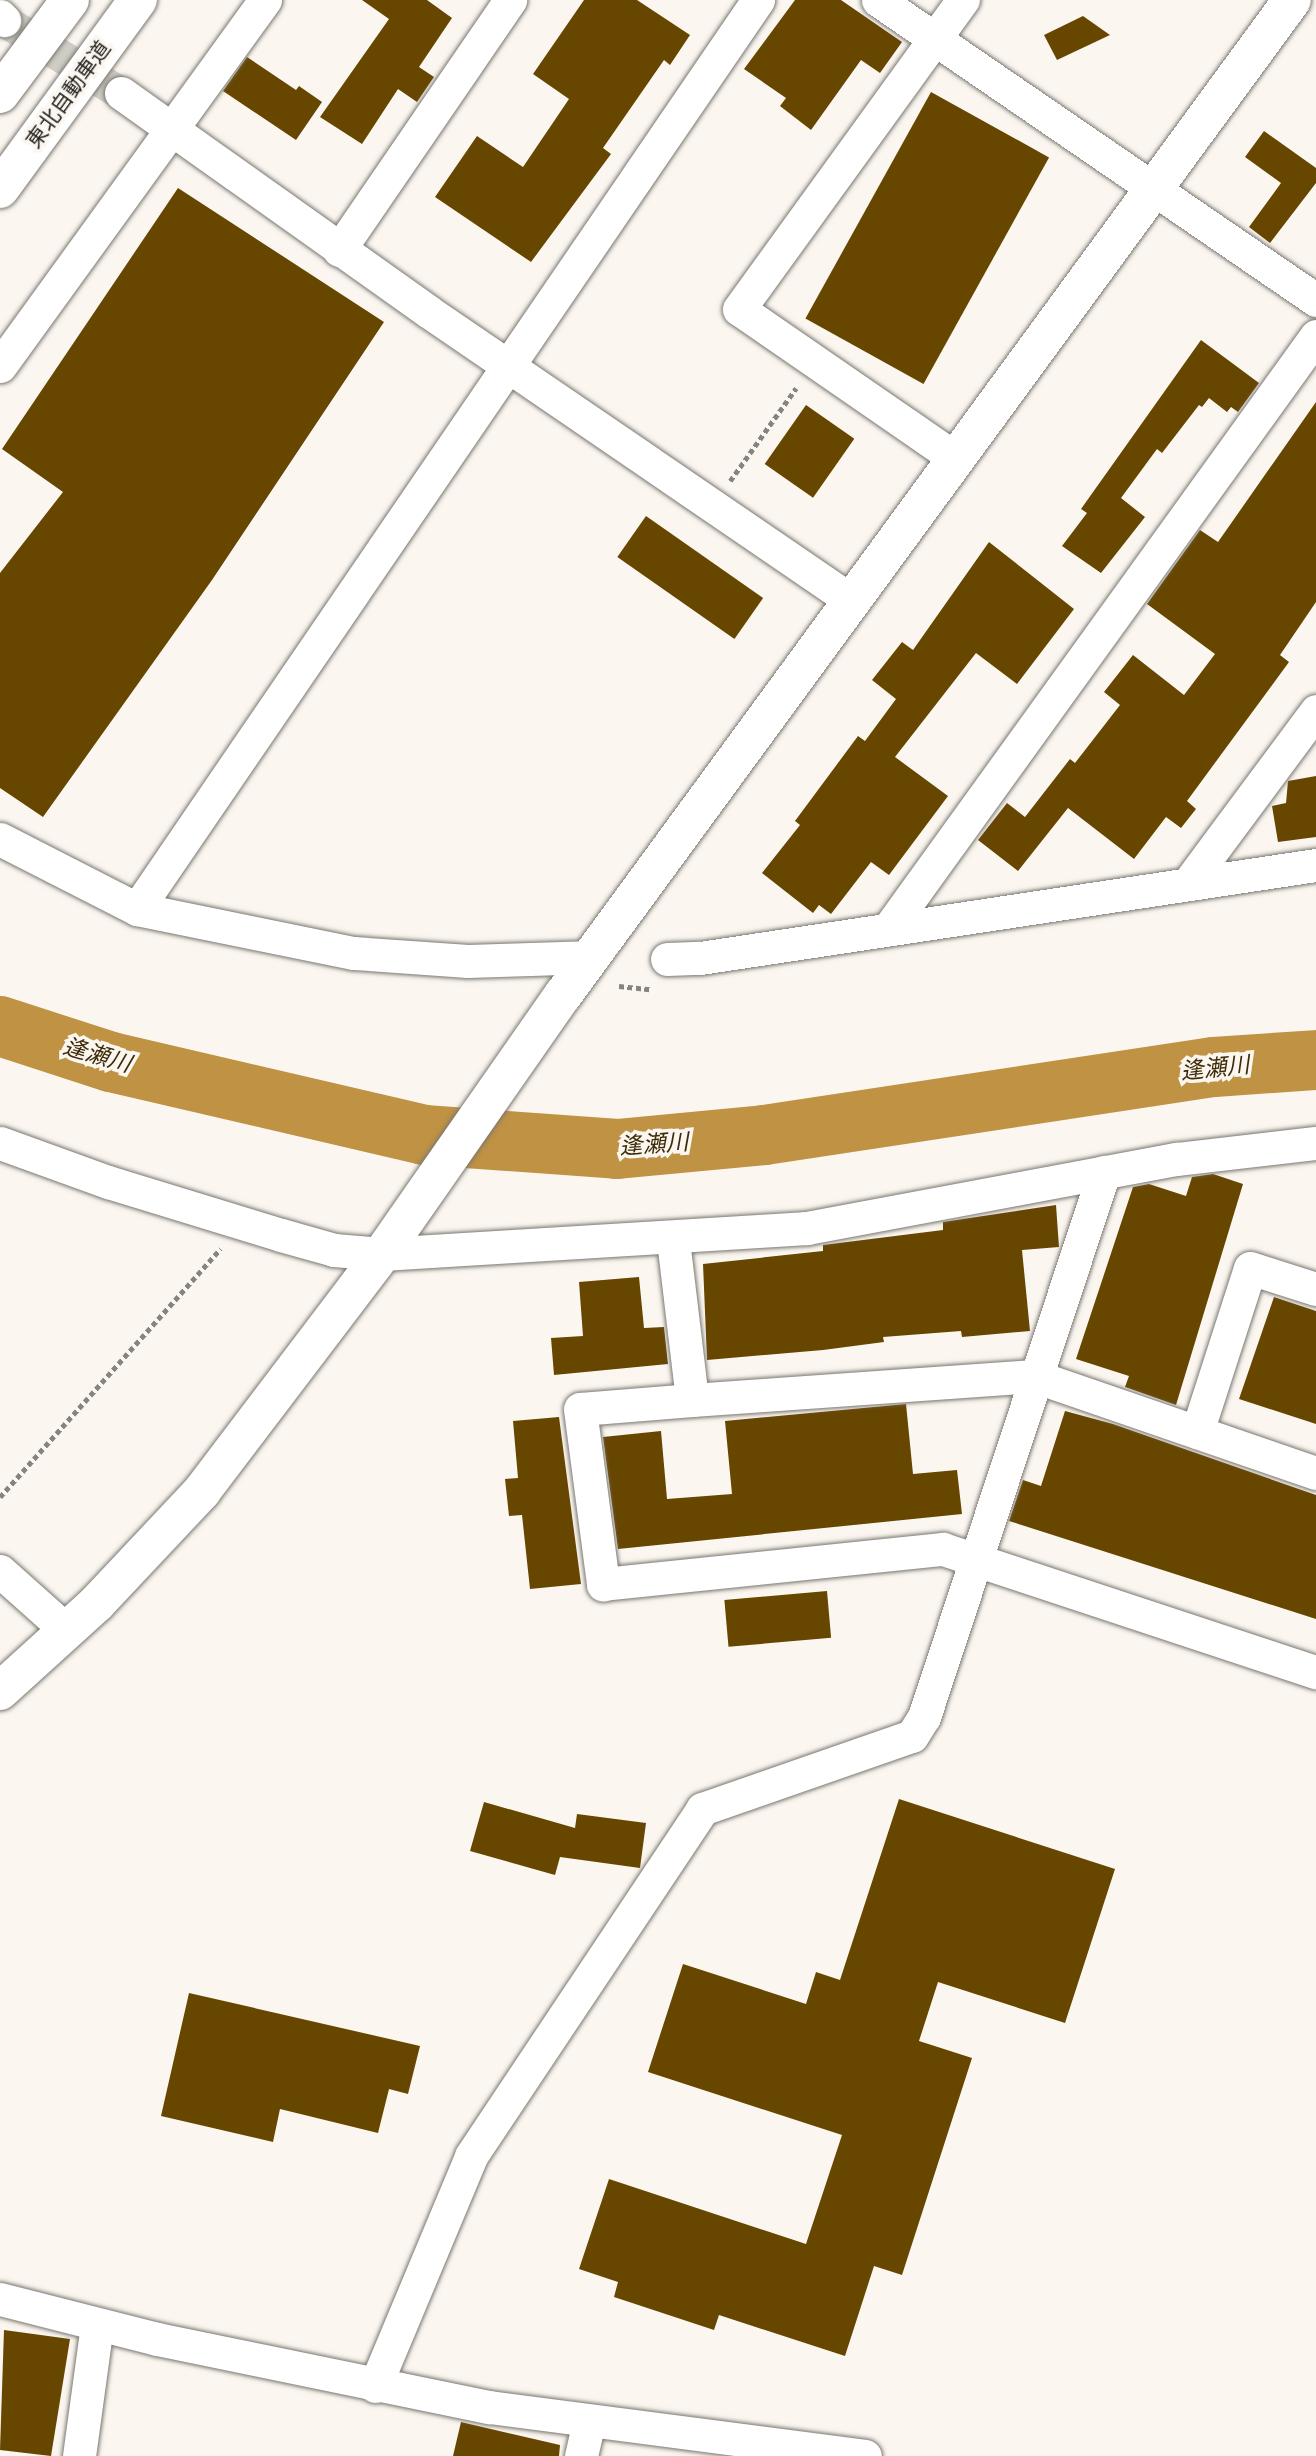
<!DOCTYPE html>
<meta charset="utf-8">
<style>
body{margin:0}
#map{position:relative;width:1316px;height:2456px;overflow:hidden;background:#fbf7f0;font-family:"Sofia Sans Condensed","Noto Sans JP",sans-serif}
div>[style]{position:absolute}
.river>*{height:60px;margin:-30px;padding:0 30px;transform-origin:30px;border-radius:30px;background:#bf9244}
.building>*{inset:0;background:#674600;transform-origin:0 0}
.minor-tunnel>*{height:33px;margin-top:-16.5px;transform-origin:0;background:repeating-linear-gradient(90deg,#d0cdc6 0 33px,transparent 0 50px)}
.path>*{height:4.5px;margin-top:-2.25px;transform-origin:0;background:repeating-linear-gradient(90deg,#86847f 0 5px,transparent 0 8.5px)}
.roads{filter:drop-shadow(0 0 2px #7a7670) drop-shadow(0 0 2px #7a7670)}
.minor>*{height:33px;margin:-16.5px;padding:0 16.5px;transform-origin:16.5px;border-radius:16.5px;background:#fff}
.tertiary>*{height:38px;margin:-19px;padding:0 19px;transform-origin:19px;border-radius:19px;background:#fff}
.motorway>*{height:38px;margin:-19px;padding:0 19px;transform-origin:19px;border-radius:19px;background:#fff}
span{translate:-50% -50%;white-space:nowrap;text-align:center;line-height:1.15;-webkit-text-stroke:7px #fbf7f0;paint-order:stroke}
.street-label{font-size:21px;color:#242320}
.water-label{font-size:23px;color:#3e2b08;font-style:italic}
</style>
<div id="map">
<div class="river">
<i style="left:0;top:1026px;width:117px;rotate:18deg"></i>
<i style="left:111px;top:1062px;width:321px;rotate:13.1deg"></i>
<i style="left:424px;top:1135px;width:194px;rotate:4.1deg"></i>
<i style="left:617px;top:1149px;width:148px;rotate:-5.4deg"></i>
<i style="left:764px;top:1135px;width:455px;rotate:-8.6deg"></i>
<i style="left:1214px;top:1067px;width:102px;rotate:-3.9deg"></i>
</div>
<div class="building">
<i style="clip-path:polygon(362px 0,427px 0,452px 18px,419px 67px,434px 77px,417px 102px,398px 89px,362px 144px,320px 117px,389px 19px)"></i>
<i style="clip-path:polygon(584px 0,637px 0,690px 35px,670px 65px,664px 60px,603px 148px,611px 154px,531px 262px,435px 197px,477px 136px,523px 167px,569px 99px,533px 74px)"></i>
<i style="clip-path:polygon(795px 0,841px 0,902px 42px,880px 73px,861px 60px,811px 130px,780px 106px,786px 98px,744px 69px)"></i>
<i style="clip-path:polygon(1083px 16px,1110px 35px,1057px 60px,1044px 35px)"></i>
<i style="clip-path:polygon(247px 57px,296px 90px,299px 86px,322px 102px,296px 140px,223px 91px)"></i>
<i style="left:931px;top:92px;width:135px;height:259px;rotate:29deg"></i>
<i style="clip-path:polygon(1264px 131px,1316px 168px,1316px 183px,1270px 243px,1249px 227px,1281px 183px,1245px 157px)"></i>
<i style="clip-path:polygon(178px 188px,384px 322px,212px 580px,43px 817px,0 788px,0 573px,63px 492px,2px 449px)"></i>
<i style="clip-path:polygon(1201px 340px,1259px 383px,1238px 412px,1231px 407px,1227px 412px,1209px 398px,1202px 407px,1199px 405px,1162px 453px,1157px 449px,1121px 498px,1145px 517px,1101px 573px,1062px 546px,1087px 513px,1081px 509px)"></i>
<i style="clip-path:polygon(1316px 402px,1316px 602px,1280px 655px,1289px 662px,1187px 801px,1196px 809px,1181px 828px,1166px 817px,1134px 859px,1068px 808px,1018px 871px,978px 840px,1007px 803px,1025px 817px,1070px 759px,1075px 763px,1120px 705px,1104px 692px,1133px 655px,1184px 695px,1215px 654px,1147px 604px,1200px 530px,1218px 542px)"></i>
<i style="left:806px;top:405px;width:59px;height:72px;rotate:35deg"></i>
<i style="left:646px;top:516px;width:143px;height:50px;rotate:35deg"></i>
<i style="clip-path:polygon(989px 542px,1074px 609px,1017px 684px,976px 653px,895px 757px,948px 796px,889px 875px,871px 862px,831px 914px,819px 905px,813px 913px,762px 873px,800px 825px,795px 821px,858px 736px,865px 741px,896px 699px,872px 680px,902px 642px,913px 650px)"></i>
<i style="clip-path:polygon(1316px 776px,1316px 837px,1278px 842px,1272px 806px,1286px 803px,1288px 781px)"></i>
<i style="clip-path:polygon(1213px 1174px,1243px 1184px,1176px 1405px,1125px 1387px,1129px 1376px,1076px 1359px,1133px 1187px,1149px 1184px,1186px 1196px,1192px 1177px)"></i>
<i style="clip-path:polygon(1056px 1205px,1059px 1247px,1022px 1250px,1030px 1331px,962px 1337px,961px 1331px,883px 1337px,884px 1342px,823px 1350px,707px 1360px,703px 1264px,823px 1251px,823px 1245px,943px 1230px,943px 1222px)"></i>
<i style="clip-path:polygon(639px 1277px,644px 1328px,664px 1327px,668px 1364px,554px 1375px,551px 1338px,583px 1336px,579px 1282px)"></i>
<i style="clip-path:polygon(1274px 1297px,1316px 1311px,1316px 1424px,1239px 1399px)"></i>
<i style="clip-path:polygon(906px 1404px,913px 1474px,957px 1470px,962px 1514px,618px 1549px,603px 1437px,661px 1431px,667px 1499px,732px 1494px,725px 1421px)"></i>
<i style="clip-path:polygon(1065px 1411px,1113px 1424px,1316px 1495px,1316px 1619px,1009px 1521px,1023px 1480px,1041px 1486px)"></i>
<i style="clip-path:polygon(559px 1417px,581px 1584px,530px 1589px,522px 1515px,509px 1516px,505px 1479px,518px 1478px,513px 1421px)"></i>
<i style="left:827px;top:1591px;width:47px;height:103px;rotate:85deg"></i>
<i style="clip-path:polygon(899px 1799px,1115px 1869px,1065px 2023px,938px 1982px,919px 2041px,972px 2058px,902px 2275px,874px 2266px,845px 2356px,719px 2315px,714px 2330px,614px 2297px,618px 2282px,579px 2269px,609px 2179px,806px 2244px,842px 2135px,648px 2072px,683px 1964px,806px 2004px,816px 1972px,840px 1980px)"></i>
<i style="clip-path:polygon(484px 1802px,575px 1828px,577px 1814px,646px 1823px,640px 1868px,560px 1857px,555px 1875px,470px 1851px)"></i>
<i style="clip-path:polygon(189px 1993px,420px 2046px,408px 2094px,389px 2089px,378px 2133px,280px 2109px,273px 2142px,161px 2116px)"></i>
<i style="clip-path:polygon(4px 2330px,70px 2339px,51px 2456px,0 2450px)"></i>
<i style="clip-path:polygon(461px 2422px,560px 2445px,559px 2456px,453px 2456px)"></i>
</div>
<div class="minor-tunnel">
<i style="left:4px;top:20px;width:138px;rotate:32deg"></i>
</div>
<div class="path">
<i style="left:730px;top:481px;width:114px;rotate:-54.6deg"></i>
<i style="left:619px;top:986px;width:31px;rotate:6deg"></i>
<i style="left:0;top:1497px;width:332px;rotate:-48.4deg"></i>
</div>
<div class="roads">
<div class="minor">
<i style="left:878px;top:0;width:531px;rotate:34.41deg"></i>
<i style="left:0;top:16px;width:6px;rotate:45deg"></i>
<i style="left:121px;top:93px;width:378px;rotate:35.4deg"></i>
<i style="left:429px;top:312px;width:512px;rotate:34.34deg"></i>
<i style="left:339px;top:250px;width:303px;rotate:-55.6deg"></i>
<i style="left:0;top:366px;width:452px;rotate:-54.1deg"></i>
<i style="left:955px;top:458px;width:262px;rotate:-145.4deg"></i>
<i style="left:739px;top:309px;width:382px;rotate:-54.1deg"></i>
<i style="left:0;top:839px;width:154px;rotate:27.1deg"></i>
<i style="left:137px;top:909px;width:221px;rotate:11.5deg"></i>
<i style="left:354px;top:953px;width:114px;rotate:4deg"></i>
<i style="left:468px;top:961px;width:125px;rotate:-1.8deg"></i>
<i style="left:1189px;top:882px;width:213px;rotate:-53.4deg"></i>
<i style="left:137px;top:909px;width:1101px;rotate:-55.66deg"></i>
<i style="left:889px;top:928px;width:730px;rotate:-54.2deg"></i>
<i style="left:667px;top:959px;width:33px;rotate:-2deg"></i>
<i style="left:700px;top:958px;width:623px;rotate:-8.59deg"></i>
<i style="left:0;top:1143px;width:115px;rotate:19.9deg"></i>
<i style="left:108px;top:1182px;width:181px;rotate:17deg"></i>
<i style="left:281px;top:1235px;width:55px;rotate:15.8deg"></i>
<i style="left:334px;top:1250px;width:48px;rotate:4.8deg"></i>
<i style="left:382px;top:1254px;width:426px;rotate:-3.5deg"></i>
<i style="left:807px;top:1228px;width:376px;rotate:-10.6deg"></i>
<i style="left:1177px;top:1159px;width:140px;rotate:-6.6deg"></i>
<i style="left:673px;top:1240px;width:161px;rotate:83.2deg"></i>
<i style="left:692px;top:1400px;width:112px;rotate:175.4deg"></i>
<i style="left:580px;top:1409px;width:177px;rotate:82.5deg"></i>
<i style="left:603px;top:1584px;width:342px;rotate:-5.9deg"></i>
<i style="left:943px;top:1549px;width:393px;rotate:18.3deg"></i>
<i style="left:692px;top:1400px;width:343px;rotate:-4deg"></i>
<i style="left:1034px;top:1376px;width:298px;rotate:19deg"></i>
<i style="left:1197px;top:1432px;width:172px;rotate:-72.1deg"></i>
<i style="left:1250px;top:1268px;width:69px;rotate:17.7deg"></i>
<i style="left:0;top:1571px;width:89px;rotate:41.8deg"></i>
<i style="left:0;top:2299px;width:162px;rotate:14.3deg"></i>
<i style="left:157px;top:2339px;width:339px;rotate:11.6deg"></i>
<i style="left:489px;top:2407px;width:379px;rotate:7.4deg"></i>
<i style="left:375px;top:2386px;width:249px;rotate:-67.3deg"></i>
<i style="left:471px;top:2156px;width:417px;rotate:-56.3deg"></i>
<i style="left:702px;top:1809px;width:222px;rotate:-19.2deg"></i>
<i style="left:912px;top:1736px;width:22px;rotate:-58deg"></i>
<i style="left:924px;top:1717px;width:574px;rotate:-71.72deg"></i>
<i style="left:79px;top:2456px;width:133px;rotate:-82.2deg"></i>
<i style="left:581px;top:2456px;width:36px;rotate:-77deg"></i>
</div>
<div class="tertiary">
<i style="left:0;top:1691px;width:131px;rotate:-42.2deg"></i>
<i style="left:97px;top:1603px;width:154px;rotate:-46.8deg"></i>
<i style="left:202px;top:1491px;width:298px;rotate:-52.8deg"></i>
<i style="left:382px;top:1254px;width:316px;rotate:-55.1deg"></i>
<i style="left:563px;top:995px;width:1233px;rotate:-53.77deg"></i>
</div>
<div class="motorway">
<i style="left:0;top:94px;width:117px;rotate:-53.3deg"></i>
<i style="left:0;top:189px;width:234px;rotate:-53.9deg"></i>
</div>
</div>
<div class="street-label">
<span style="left:69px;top:95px;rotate:-54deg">東北自動車道</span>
</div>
<div class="water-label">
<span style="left:97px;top:1056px;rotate:16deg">逢瀬川</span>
<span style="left:1215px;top:1069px;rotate:-6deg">逢瀬川</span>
<span style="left:654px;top:1145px;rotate:-4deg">逢瀬川</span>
</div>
</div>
